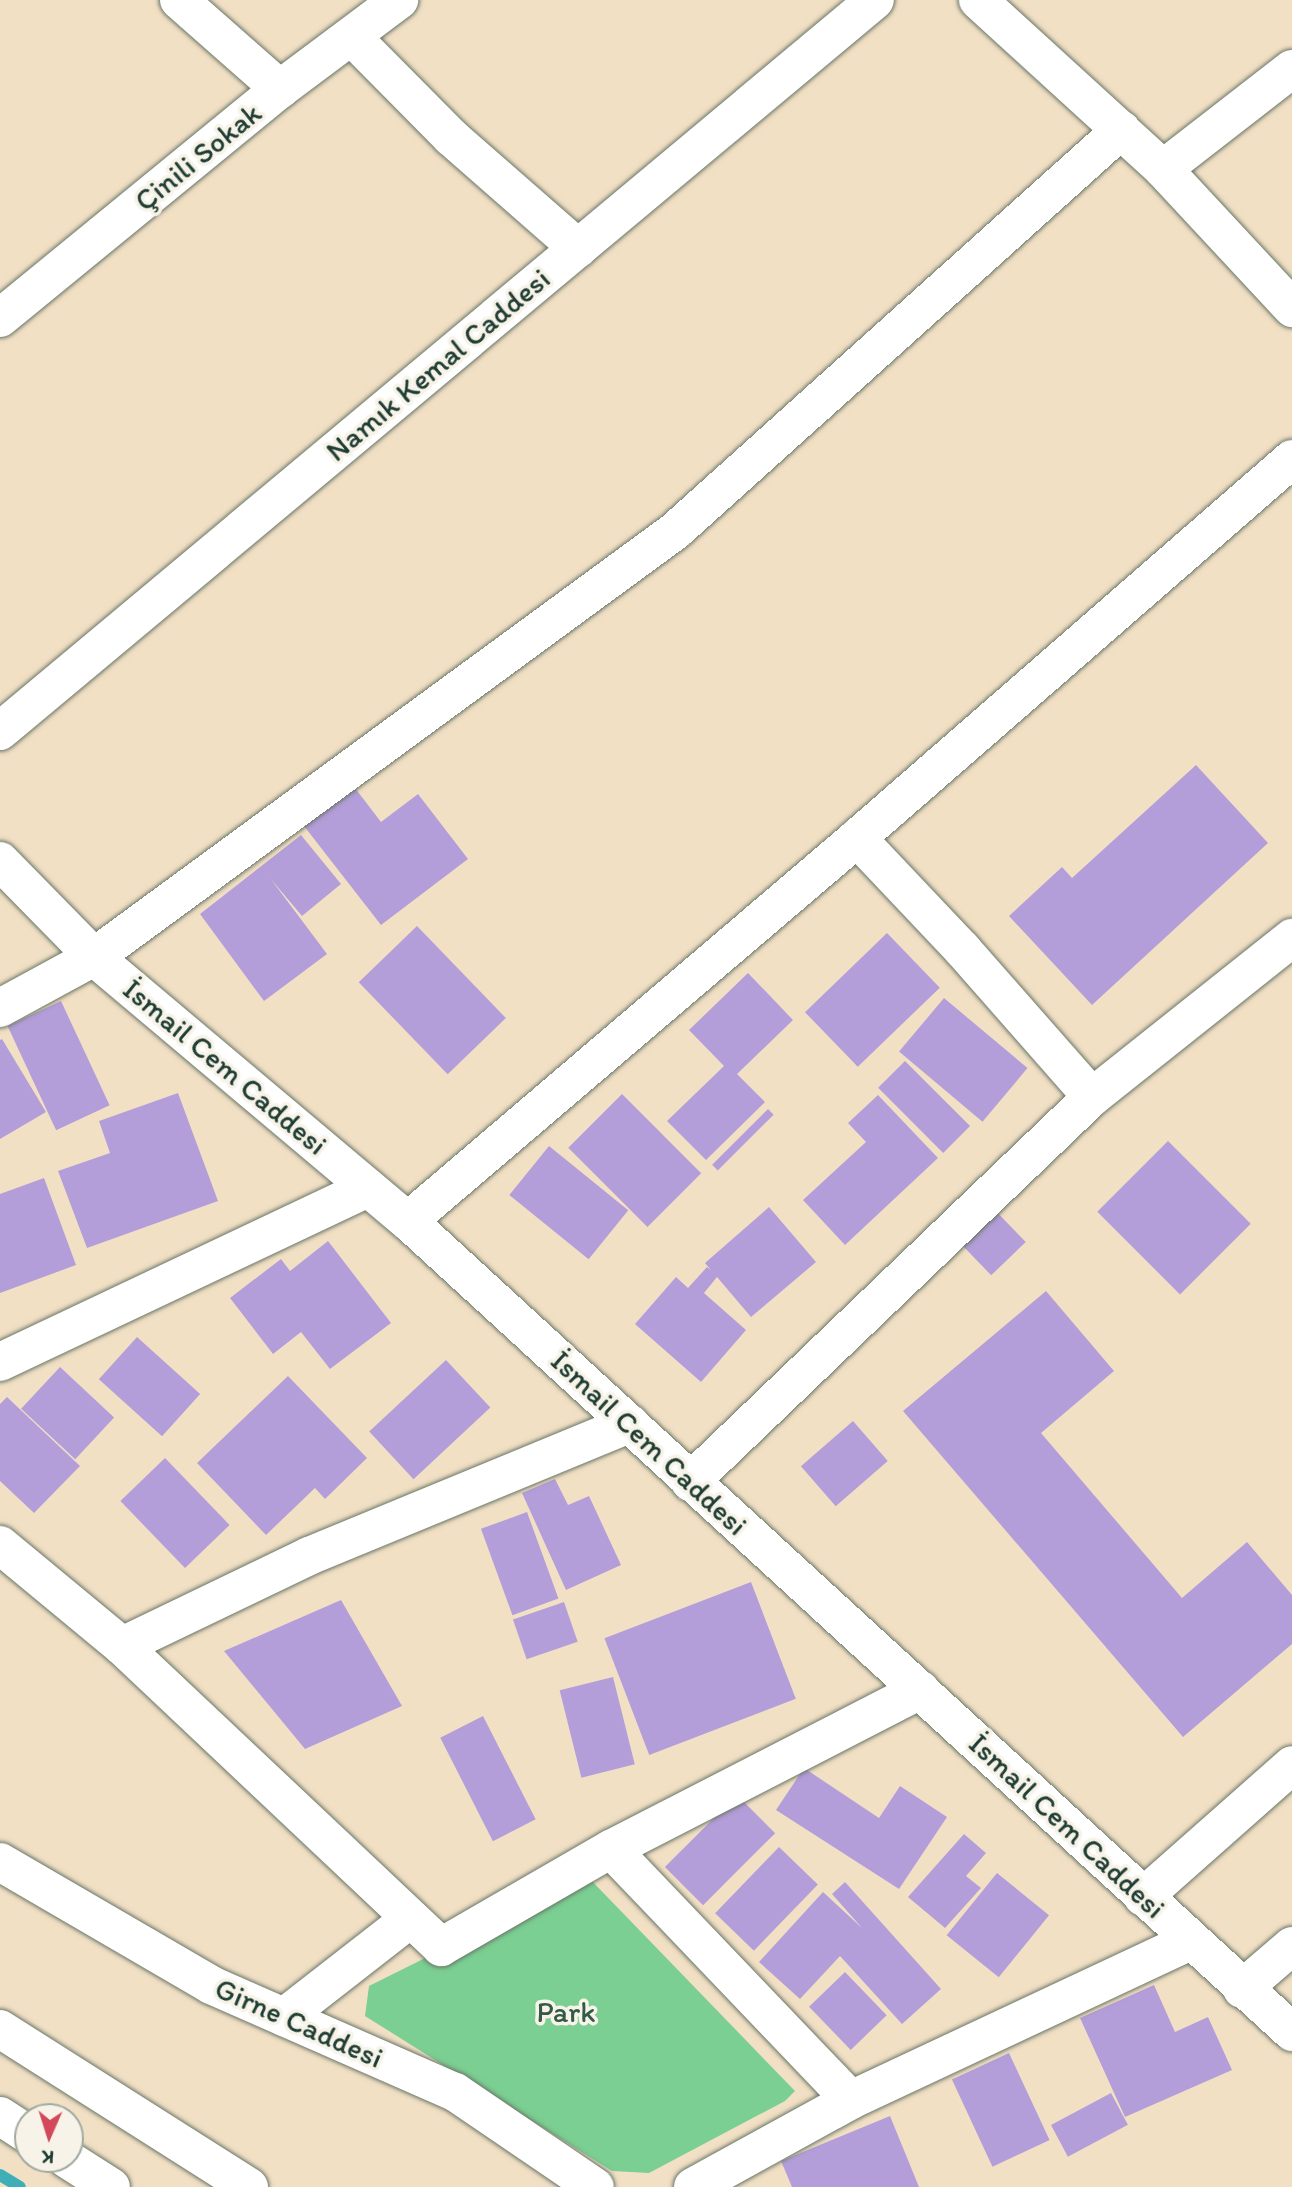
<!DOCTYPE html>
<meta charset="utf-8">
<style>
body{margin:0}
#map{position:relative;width:1292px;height:2187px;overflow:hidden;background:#f2e0c5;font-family:Itim,sans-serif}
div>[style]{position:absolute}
.green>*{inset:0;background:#7bcf92}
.stream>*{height:12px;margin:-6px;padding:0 6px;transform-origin:6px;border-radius:6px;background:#3fafb7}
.building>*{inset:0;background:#b49ed9;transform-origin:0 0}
.roads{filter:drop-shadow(0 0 2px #697667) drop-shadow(0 0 2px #697667)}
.street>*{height:38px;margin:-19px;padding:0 19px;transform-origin:19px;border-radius:19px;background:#fff}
.secondary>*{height:38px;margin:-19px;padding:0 19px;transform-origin:19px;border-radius:19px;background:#fff}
.highway>*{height:38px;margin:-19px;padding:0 19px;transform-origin:19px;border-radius:19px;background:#fff}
span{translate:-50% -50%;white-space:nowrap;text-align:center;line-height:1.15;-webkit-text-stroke:7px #f7f3e8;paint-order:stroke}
.street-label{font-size:30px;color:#1f3d34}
.park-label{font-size:30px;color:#315a47}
.north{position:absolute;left:14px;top:2103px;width:70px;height:70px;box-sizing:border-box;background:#f7f3e8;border:2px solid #a1aaa0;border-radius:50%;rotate:183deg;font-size:19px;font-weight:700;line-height:28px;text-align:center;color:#1f3d34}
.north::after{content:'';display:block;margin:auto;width:24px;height:32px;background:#d1495b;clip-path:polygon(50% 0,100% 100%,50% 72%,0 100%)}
</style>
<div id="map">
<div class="green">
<i style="clip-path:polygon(588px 1877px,795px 2091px,785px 2101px,649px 2173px,612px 2171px,365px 2016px,369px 1986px)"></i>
</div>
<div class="stream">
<i style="left:0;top:2175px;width:23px;rotate:31deg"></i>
</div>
<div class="building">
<i style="clip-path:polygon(1196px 765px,1268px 843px,1092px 1005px,1009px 916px,1062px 867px,1072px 878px)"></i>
<i style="clip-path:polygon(355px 788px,381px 822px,418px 794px,468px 859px,381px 925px,304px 826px)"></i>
<i style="clip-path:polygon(301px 835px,341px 884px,302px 916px,270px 878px,327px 954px,264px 1001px,200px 914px)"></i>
<i style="left:417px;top:926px;width:128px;height:81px;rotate:46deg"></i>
<i style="left:887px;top:933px;width:76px;height:114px;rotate:46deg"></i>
<i style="clip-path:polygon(748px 973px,793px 1020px,737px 1074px,765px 1102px,706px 1160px,667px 1121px,724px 1066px,689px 1030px)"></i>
<i style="left:944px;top:998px;width:109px;height:70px;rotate:40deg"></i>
<i style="left:61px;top:1001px;width:115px;height:59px;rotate:65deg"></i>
<i style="clip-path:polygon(2px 1039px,46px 1112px,0 1139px,0 1040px)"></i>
<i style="left:905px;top:1061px;width:92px;height:38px;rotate:45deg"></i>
<i style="clip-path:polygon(178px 1093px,218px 1201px,87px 1248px,58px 1171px,110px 1153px,99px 1121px)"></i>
<i style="left:622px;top:1094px;width:112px;height:76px;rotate:45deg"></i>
<i style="clip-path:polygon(878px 1095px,938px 1158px,845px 1245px,803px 1200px,866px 1142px,848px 1123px)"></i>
<i style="left:768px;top:1109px;width:8px;height:79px;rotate:45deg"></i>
<i style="left:1168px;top:1141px;width:117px;height:100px;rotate:45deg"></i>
<i style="left:549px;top:1146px;width:102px;height:63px;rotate:39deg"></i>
<i style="clip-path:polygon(44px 1178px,76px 1265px,0 1293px,0 1194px)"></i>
<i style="left:991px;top:1206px;width:50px;height:48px;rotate:46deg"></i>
<i style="clip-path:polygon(769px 1207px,816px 1262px,751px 1317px,717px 1277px,704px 1293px,746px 1330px,701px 1382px,635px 1324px,676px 1277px,688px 1288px,707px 1267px,711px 1270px,705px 1263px)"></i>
<i style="clip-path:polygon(328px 1241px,391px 1323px,330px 1369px,301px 1332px,273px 1354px,230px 1298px,281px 1259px,290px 1271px)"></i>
<i style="clip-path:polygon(1046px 1291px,1114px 1371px,1041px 1433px,1182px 1598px,1247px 1542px,1292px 1595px,1292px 1644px,1183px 1737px,903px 1411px)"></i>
<i style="left:137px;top:1337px;width:85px;height:57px;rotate:42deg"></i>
<i style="left:446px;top:1360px;width:65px;height:105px;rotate:47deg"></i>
<i style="left:60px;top:1367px;width:74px;height:57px;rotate:43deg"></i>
<i style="clip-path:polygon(288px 1376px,367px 1458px,325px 1499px,315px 1488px,266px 1535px,197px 1463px)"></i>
<i style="clip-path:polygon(7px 1397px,80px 1466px,34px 1513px,0 1481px,0 1404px)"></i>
<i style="left:853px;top:1421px;width:53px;height:69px;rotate:49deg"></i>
<i style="left:165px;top:1458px;width:93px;height:62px;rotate:46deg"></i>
<i style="clip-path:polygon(555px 1479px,568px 1505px,589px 1496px,621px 1565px,566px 1590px,522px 1493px)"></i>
<i style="left:527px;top:1512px;width:92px;height:49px;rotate:70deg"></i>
<i style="left:751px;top:1582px;width:125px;height:157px;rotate:69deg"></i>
<i style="clip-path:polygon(341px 1600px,402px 1706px,305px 1749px,224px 1651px)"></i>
<i style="left:564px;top:1602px;width:42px;height:54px;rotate:71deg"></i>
<i style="left:613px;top:1677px;width:90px;height:55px;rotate:76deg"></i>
<i style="left:483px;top:1716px;width:116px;height:48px;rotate:63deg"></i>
<i style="clip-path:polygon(804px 1768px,879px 1818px,900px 1786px,947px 1817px,899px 1889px,776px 1810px)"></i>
<i style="left:737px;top:1795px;width:54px;height:102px;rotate:45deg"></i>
<i style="clip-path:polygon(964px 1834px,986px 1853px,966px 1876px,981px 1888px,945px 1928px,908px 1897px)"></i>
<i style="left:779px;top:1847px;width:54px;height:92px;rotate:44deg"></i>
<i style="left:997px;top:1873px;width:67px;height:80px;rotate:39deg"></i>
<i style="clip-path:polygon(845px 1882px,941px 1989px,902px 2024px,840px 1956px,800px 1999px,759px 1962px,823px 1892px,862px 1928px,832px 1894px)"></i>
<i style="left:845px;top:1972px;width:60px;height:50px;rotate:46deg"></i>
<i style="clip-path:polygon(1154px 1985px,1175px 2032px,1208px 2017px,1232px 2070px,1125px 2117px,1080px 2018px)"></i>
<i style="left:1009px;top:2053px;width:96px;height:63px;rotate:65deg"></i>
<i style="left:1111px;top:2093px;width:36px;height:68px;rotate:62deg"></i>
<i style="clip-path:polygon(890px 2116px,919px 2187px,792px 2187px,781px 2161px)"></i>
</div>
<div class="roads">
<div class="street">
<i style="left:179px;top:0;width:135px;rotate:41.4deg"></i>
<i style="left:978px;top:0;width:251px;rotate:42.4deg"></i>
<i style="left:1163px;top:169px;width:190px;rotate:47.1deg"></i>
<i style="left:352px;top:37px;width:141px;rotate:45.3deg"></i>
<i style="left:451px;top:137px;width:169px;rotate:41.2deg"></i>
<i style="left:1163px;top:169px;width:163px;rotate:-37.8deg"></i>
<i style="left:0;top:318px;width:362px;rotate:-39.3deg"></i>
<i style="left:280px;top:89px;width:149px;rotate:-36.8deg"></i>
<i style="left:0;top:731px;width:1140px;rotate:-39.88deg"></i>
<i style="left:857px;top:838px;width:153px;rotate:46.6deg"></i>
<i style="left:962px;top:949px;width:197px;rotate:48.7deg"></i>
<i style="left:0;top:1008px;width:107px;rotate:-28.5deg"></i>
<i style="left:94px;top:957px;width:720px;rotate:-36.25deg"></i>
<i style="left:675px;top:531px;width:600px;rotate:-41.96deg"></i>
<i style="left:408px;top:1221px;width:590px;rotate:-40.46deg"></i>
<i style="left:857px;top:838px;width:577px;rotate:-41.06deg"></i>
<i style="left:0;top:1362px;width:407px;rotate:-25.3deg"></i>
<i style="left:690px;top:1482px;width:557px;rotate:-43.76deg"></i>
<i style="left:1092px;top:1097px;width:256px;rotate:-38.5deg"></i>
<i style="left:0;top:1545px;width:158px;rotate:39.6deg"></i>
<i style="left:122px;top:1646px;width:439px;rotate:43.3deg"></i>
<i style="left:441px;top:1947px;width:196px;rotate:-30deg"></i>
<i style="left:611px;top:1849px;width:348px;rotate:-27.2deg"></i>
<i style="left:122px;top:1646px;width:208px;rotate:-25.7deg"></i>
<i style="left:309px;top:1556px;width:347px;rotate:-22.4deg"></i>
<i style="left:611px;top:1849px;width:347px;rotate:46.3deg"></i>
<i style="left:1143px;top:1897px;width:199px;rotate:-41.5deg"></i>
<i style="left:1242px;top:1989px;width:66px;rotate:-40.7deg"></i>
<i style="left:284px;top:2017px;width:160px;rotate:-37.9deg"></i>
<i style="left:693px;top:2187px;width:180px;rotate:-28.8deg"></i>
<i style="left:851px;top:2100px;width:374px;rotate:-25.1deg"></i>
</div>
<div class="secondary">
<i style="left:0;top:861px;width:134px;rotate:45.6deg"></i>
<i style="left:94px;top:957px;width:410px;rotate:40.1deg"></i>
<i style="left:408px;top:1221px;width:1200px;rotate:42.53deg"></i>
<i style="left:0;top:1862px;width:244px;rotate:30.2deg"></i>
<i style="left:211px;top:1985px;width:266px;rotate:23.7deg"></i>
<i style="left:455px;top:2092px;width:169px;rotate:34.2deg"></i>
</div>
<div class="highway">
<i style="left:0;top:2029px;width:295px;rotate:32.4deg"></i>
<i style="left:0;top:2116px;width:33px;rotate:33deg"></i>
<i style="left:67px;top:2159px;width:52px;rotate:32.5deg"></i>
</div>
</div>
<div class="street-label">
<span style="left:198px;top:157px;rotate:-39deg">Çinili Sokak</span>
<span style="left:438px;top:365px;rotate:-40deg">Namık Kemal Caddesi</span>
<span style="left:225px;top:1067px;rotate:40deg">İsmail Cem Caddesi</span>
<span style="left:649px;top:1443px;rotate:43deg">İsmail Cem Caddesi</span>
<span style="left:1067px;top:1826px;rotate:43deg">İsmail Cem Caddesi</span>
<span style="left:299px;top:2023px;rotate:24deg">Girne Caddesi</span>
</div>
<div class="park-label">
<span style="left:566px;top:2012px">Park</span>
</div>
<div class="north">K</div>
</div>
